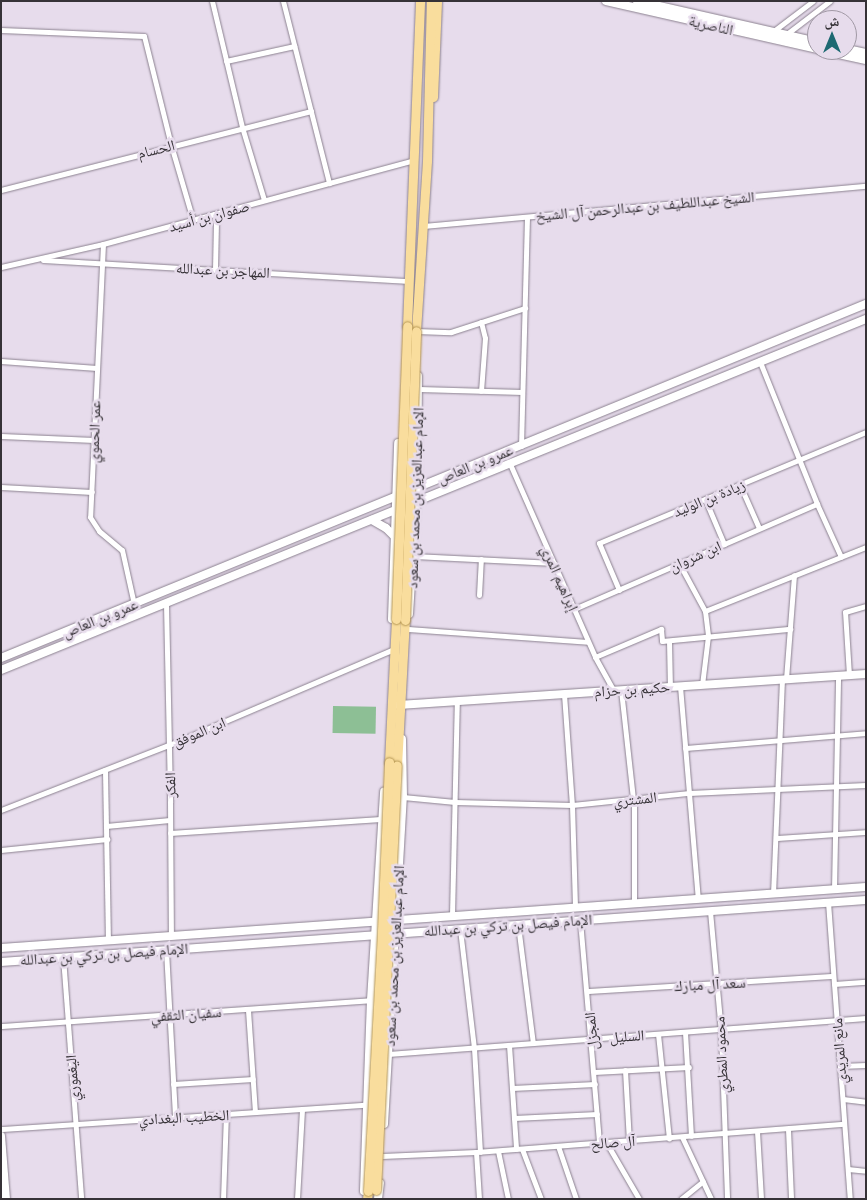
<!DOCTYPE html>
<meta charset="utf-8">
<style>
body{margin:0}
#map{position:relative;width:867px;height:1200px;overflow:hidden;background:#e7dcec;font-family:"Archivo Narrow","Noto Naskh Arabic",sans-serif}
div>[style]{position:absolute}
.green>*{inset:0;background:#8dbf95;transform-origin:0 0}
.roads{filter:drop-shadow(0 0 1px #8c8290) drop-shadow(0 0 1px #8c8290)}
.street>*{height:5px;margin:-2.5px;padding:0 2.5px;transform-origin:2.5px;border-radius:2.5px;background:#fff}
.secondary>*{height:8px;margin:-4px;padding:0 4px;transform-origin:4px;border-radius:4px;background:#fff}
.primary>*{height:9px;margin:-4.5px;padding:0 4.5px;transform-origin:4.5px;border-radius:4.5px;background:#f9dd9d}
.bridges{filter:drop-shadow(0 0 1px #b2934f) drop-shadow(0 0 1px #b2934f)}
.primary-bridge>*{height:9px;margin:-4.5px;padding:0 4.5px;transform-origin:4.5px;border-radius:4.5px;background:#f9dd9d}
span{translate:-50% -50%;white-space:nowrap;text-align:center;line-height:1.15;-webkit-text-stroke:5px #e7dcec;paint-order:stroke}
.street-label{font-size:15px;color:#363237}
.frame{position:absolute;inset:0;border:2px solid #363237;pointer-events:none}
.north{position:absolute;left:807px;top:10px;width:50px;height:50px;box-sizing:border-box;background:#e7dcec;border:1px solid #a098a4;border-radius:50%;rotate:0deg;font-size:14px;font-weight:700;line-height:20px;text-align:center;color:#363237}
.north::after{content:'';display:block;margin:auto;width:18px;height:22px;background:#1e6972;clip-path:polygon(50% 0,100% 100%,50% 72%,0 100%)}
</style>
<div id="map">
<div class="green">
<i style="left:333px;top:706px;width:43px;height:27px;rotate:1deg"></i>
</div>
<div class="roads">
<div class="street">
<i style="left:212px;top:1px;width:130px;rotate:76.6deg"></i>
<i style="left:242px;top:127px;width:76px;rotate:73.2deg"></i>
<i style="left:283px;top:1px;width:188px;rotate:75.8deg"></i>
<i style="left:1px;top:30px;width:143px;rotate:2.4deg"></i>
<i style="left:144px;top:36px;width:112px;rotate:76.1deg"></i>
<i style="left:171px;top:145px;width:78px;rotate:73.7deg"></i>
<i style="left:771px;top:33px;width:53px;rotate:-37.3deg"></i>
<i style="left:784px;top:36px;width:58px;rotate:-37.3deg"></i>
<i style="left:226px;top:61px;width:70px;rotate:-12.4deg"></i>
<i style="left:1px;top:190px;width:320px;rotate:-14.3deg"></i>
<i style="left:214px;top:214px;width:8px;rotate:76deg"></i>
<i style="left:216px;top:222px;width:48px;rotate:91.2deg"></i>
<i style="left:423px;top:226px;width:445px;rotate:-5.2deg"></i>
<i style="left:103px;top:244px;width:273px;rotate:92.7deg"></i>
<i style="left:90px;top:517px;width:17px;rotate:57deg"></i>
<i style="left:99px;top:531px;width:30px;rotate:40deg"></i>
<i style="left:122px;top:550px;width:55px;rotate:77.5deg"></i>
<i style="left:43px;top:260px;width:367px;rotate:3.3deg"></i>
<i style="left:1px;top:267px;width:105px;rotate:-12.7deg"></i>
<i style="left:103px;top:244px;width:323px;rotate:-15.1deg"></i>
<i style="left:481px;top:322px;width:16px;rotate:76deg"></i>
<i style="left:485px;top:338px;width:53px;rotate:94.3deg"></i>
<i style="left:416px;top:331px;width:35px;rotate:2deg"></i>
<i style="left:451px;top:332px;width:78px;rotate:-18deg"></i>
<i style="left:1px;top:361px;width:96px;rotate:4.2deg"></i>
<i style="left:760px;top:362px;width:153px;rotate:68.1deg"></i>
<i style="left:817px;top:504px;width:58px;rotate:65.6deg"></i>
<i style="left:419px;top:389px;width:103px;rotate:1.7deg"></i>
<i style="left:1px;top:436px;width:93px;rotate:2.5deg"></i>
<i style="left:521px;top:446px;width:229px;rotate:-88.5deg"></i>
<i style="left:510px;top:464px;width:211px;rotate:66.2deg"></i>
<i style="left:595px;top:657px;width:39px;rotate:61deg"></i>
<i style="left:740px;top:485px;width:47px;rotate:66.2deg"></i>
<i style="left:1px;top:487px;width:91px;rotate:3.1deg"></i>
<i style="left:705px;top:499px;width:49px;rotate:67.1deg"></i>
<i style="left:414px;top:556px;width:140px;rotate:2.9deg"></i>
<i style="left:679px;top:563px;width:55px;rotate:61.6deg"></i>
<i style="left:705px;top:611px;width:25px;rotate:83deg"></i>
<i style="left:708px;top:636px;width:49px;rotate:97deg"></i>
<i style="left:619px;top:590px;width:51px;rotate:-113.1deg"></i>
<i style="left:599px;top:543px;width:289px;rotate:-22.6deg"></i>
<i style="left:479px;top:595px;width:36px;rotate:-87deg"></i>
<i style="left:166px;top:604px;width:198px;rotate:88.8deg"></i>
<i style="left:170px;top:802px;width:134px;rotate:89.6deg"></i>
<i style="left:574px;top:609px;width:265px;rotate:-23.4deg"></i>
<i style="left:705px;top:611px;width:173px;rotate:-21.7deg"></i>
<i style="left:408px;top:629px;width:180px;rotate:4.1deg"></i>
<i style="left:669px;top:641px;width:46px;rotate:88.8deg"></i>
<i style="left:595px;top:657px;width:72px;rotate:-23deg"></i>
<i style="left:661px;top:629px;width:12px;rotate:85deg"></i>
<i style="left:662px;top:641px;width:129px;rotate:-5.4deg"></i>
<i style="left:849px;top:675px;width:63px;rotate:-93.6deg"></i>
<i style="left:845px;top:612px;width:22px;rotate:-16deg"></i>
<i style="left:786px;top:679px;width:104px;rotate:-85.6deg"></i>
<i style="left:680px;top:686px;width:214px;rotate:85.2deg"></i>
<i style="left:621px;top:690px;width:118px;rotate:83.7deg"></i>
<i style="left:634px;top:807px;width:97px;rotate:90deg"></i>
<i style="left:564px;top:694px;width:111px;rotate:85.9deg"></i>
<i style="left:572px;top:805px;width:102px;rotate:88.3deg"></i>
<i style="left:685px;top:748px;width:182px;rotate:-4.7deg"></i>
<i style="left:105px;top:770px;width:170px;rotate:89deg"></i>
<i style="left:403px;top:797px;width:52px;rotate:5.5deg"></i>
<i style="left:455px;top:802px;width:117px;rotate:1.5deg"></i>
<i style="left:572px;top:805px;width:118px;rotate:-5.9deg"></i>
<i style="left:689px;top:793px;width:177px;rotate:-2.6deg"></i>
<i style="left:1px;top:810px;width:180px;rotate:-21.2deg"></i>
<i style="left:169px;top:745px;width:245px;rotate:-23.1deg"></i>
<i style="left:106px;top:826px;width:64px;rotate:-5.4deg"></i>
<i style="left:170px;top:833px;width:211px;rotate:-3.8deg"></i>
<i style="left:776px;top:838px;width:90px;rotate:-3.8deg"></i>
<i style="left:1px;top:850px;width:107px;rotate:-5.9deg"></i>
<i style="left:834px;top:890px;width:214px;rotate:-88.9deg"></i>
<i style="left:773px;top:894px;width:214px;rotate:-87.6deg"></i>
<i style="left:828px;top:902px;width:298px;rotate:85.8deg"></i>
<i style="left:710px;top:911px;width:122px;rotate:84.8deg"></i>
<i style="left:721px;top:1033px;width:166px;rotate:87.9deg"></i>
<i style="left:452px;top:915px;width:214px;rotate:-88.7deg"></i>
<i style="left:580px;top:920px;width:224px;rotate:85.1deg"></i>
<i style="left:518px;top:925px;width:119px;rotate:82.8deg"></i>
<i style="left:460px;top:929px;width:120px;rotate:83.3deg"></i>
<i style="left:474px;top:1048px;width:104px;rotate:86.7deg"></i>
<i style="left:166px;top:950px;width:167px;rotate:86.9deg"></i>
<i style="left:63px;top:957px;width:243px;rotate:85.7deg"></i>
<i style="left:834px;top:984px;width:32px;rotate:-4deg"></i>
<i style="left:587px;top:991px;width:246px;rotate:-3.5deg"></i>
<i style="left:248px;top:1010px;width:102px;rotate:86.1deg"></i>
<i style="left:1px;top:1026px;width:371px;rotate:-4deg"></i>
<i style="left:685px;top:1032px;width:104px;rotate:86.7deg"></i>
<i style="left:658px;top:1034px;width:105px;rotate:84deg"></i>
<i style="left:509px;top:1045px;width:104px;rotate:86.1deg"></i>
<i style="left:388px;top:1054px;width:479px;rotate:-4.3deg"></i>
<i style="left:840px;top:1066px;width:26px;rotate:-2deg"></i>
<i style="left:625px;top:1070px;width:71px;rotate:86.8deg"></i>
<i style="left:594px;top:1072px;width:95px;rotate:-3deg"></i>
<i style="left:173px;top:1084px;width:80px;rotate:-3.6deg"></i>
<i style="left:512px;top:1088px;width:83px;rotate:-2.8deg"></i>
<i style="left:843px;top:1099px;width:23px;rotate:7deg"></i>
<i style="left:514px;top:1118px;width:83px;rotate:-2.8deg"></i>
<i style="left:1px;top:1129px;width:366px;rotate:-3.8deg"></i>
<i style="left:788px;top:1129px;width:70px;rotate:87.5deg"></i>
<i style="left:757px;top:1131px;width:68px;rotate:86.6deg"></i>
<i style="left:682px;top:1137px;width:68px;rotate:64.9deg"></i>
<i style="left:606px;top:1142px;width:66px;rotate:59.9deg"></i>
<i style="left:558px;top:1146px;width:56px;rotate:71.2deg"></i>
<i style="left:522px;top:1149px;width:53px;rotate:69.2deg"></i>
<i style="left:498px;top:1151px;width:49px;rotate:78.2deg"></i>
<i style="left:476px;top:1152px;width:47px;rotate:86.3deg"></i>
<i style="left:382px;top:1156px;width:94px;rotate:-2.4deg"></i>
<i style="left:476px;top:1152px;width:369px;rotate:-4.4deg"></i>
<i style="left:848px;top:1169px;width:18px;rotate:6deg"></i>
<i style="left:223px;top:1199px;width:85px;rotate:-88deg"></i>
<i style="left:297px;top:1199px;width:90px;rotate:-86.8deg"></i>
<i style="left:681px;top:1199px;width:28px;rotate:-39deg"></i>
</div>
<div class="secondary">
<i style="left:606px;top:1px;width:216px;rotate:12.8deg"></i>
<i style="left:637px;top:1px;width:185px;rotate:12.8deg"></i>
<i style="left:847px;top:49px;width:19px;rotate:12deg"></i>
<i style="left:820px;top:50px;width:47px;rotate:12.3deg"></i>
<i style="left:372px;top:520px;width:16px;rotate:30deg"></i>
<i style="left:386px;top:528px;width:11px;rotate:45deg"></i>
<i style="left:409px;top:614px;width:126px;rotate:-86.4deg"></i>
<i style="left:417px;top:488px;width:112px;rotate:-89.5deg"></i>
<i style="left:392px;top:619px;width:176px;rotate:-88deg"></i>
<i style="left:1px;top:658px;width:935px;rotate:-22.26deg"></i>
<i style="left:1px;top:670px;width:934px;rotate:-22.09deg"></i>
<i style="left:399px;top:705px;width:468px;rotate:-3.8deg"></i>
<i style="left:1px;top:948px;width:867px;rotate:-4.03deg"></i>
<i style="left:1px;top:962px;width:867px;rotate:-4.1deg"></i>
<i style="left:384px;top:1124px;width:328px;rotate:-86.7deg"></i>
<i style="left:403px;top:797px;width:58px;rotate:-91deg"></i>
<i style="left:1px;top:1136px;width:63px;rotate:85.5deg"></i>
<i style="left:364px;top:1191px;width:191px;rotate:-87.9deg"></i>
<i style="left:371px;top:1000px;width:209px;rotate:-86.4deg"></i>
<i style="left:378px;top:1199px;width:16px;rotate:-83deg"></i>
</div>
<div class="primary">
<i style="left:433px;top:97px;width:96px;rotate:-87.6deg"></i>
<i style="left:407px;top:326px;width:325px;rotate:-87.7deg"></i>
<i style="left:416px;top:331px;width:170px;rotate:-86.3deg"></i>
<i style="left:427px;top:161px;width:160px;rotate:-88.6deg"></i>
<i style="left:389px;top:762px;width:143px;rotate:-87.2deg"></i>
<i style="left:397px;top:766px;width:146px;rotate:-86.9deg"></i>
<i style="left:367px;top:1199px;width:8px;rotate:-83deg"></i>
</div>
</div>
<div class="bridges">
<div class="primary-bridge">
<i style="left:396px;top:619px;width:293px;rotate:-87.8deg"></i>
<i style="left:405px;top:620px;width:289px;rotate:-87.8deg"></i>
<i style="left:376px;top:1190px;width:425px;rotate:-87.2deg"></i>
<i style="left:368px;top:1191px;width:260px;rotate:-86.9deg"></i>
<i style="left:382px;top:931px;width:169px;rotate:-87.6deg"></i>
</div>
</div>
<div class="street-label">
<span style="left:711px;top:25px;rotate:13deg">الناصرية</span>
<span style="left:156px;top:149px;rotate:-14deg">الحسام</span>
<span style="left:645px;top:206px;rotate:-5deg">الشيخ عبداللطيف بن عبدالرحمن آل الشيخ</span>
<span style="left:209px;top:216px;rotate:-15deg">صفوان بن أسيد</span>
<span style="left:223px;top:270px;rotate:3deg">المهاجر بن عبدالله</span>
<span style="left:94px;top:432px;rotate:-88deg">عمر الحموي</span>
<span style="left:475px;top:464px;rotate:-22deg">عمرو بن العاص</span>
<span style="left:415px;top:498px;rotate:-88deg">الإمام عبدالعزيز بن محمد بن سعود</span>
<span style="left:709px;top:498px;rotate:-22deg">زيادة بن الوليد</span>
<span style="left:695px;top:556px;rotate:-24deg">ابن شروان</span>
<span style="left:560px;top:578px;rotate:66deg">إبراهيم المري</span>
<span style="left:100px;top:618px;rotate:-22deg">عمرو بن العاص</span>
<span style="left:632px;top:689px;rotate:-4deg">حكيم بن حزام</span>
<span style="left:199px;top:732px;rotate:-23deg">ابن الموفق</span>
<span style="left:170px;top:785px;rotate:-91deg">الفكر</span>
<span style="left:635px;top:799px;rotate:-6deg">المشتري</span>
<span style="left:508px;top:925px;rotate:-4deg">الإمام فيصل بن تركي بن عبدالله</span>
<span style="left:104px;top:954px;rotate:-4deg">الإمام فيصل بن تركي بن عبدالله</span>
<span style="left:394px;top:956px;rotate:-87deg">الإمام عبدالعزيز بن محمد بن سعود</span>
<span style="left:710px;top:984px;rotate:-3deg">سعد آل مبارك</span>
<span style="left:186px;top:1014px;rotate:-4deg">سفيان الثقفي</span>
<span style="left:591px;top:1031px;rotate:-95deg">المجزل</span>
<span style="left:627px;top:1036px;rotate:-4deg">السليل</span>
<span style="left:839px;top:1051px;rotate:-94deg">مانع المريدي</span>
<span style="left:721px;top:1055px;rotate:-93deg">محمود المطري</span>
<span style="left:72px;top:1078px;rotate:-94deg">اليغموري</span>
<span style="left:184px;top:1117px;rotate:-3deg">الخطيب البغدادي</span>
<span style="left:613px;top:1142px;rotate:-4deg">آل صالح</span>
</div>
<div class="frame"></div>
<div class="north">ش</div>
</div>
